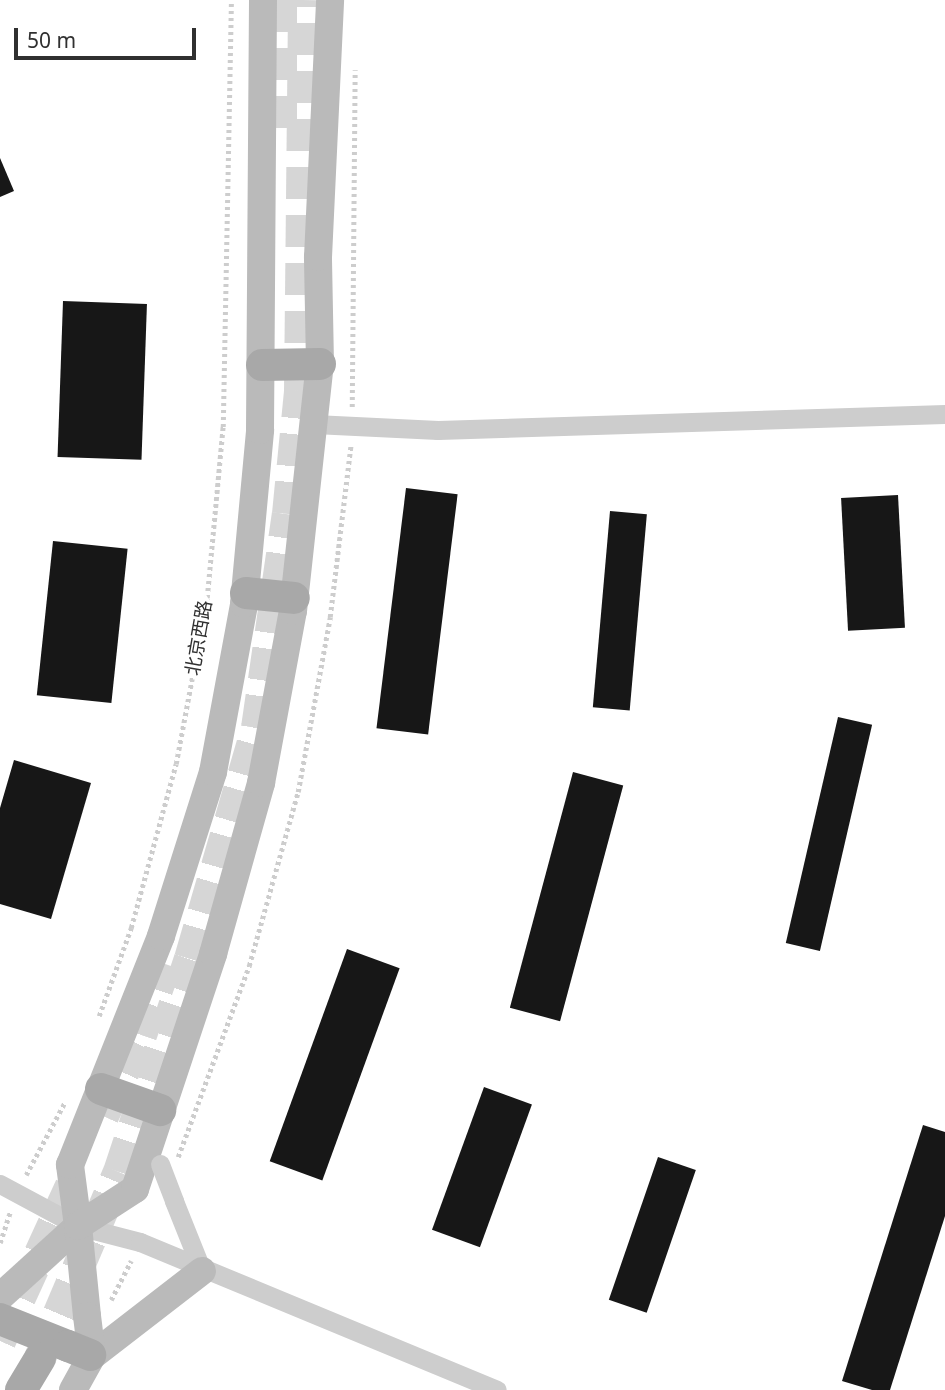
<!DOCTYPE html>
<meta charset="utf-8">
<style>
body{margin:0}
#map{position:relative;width:945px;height:1390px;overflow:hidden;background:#fff;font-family:"Noto Sans","Noto Sans SC",sans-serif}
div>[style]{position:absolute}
.building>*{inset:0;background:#171717;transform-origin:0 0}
.primary-tunnel>*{height:32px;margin-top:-16px;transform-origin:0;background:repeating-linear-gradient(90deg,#d6d6d6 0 32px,transparent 0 48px)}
.path>*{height:4.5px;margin-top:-2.25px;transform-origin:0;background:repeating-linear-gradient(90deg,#cdcdcd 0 3.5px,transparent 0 7px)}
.street>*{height:19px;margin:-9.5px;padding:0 9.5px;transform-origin:9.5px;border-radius:9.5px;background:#cdcdcd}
.secondary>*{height:28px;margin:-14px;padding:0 14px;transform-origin:14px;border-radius:14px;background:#bababa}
.primary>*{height:32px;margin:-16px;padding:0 16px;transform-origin:16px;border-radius:16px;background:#a8a8a8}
.street-bridge>*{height:19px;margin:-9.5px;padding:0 9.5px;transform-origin:9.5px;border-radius:9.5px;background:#cdcdcd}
.secondary-bridge>*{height:28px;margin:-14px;padding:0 14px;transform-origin:14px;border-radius:14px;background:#bababa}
.primary-bridge>*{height:32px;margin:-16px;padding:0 16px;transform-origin:16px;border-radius:16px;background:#a8a8a8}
span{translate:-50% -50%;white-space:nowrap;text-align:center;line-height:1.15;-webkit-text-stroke:7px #fff;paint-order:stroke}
.street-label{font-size:19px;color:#303030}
.scale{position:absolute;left:14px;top:28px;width:182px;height:32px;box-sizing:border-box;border:4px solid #303030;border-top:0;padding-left:9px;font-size:21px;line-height:24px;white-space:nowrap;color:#303030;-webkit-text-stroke:5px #fff;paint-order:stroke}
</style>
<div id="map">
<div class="building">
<i style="clip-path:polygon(0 158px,14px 191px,0 197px)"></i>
<i style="left:63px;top:301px;width:84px;height:156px;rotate:2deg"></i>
<i style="left:406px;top:488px;width:52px;height:242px;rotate:7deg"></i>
<i style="left:898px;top:495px;width:133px;height:57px;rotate:87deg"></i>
<i style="left:610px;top:511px;width:37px;height:197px;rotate:5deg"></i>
<i style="left:53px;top:541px;width:75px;height:155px;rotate:6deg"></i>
<i style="left:838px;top:717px;width:35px;height:232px;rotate:13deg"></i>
<i style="clip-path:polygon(14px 760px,91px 783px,51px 919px,0 904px,0 808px)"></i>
<i style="left:573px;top:772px;width:52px;height:244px;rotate:15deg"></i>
<i style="left:347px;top:949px;width:56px;height:226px;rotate:20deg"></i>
<i style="left:484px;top:1087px;width:51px;height:152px;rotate:20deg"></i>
<i style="clip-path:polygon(923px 1125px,945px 1132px,945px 1216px,890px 1390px,872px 1390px,842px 1381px)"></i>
<i style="left:658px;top:1157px;width:40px;height:151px;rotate:19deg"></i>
</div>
<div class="primary-tunnel">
<i style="left:281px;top:0;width:128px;rotate:90deg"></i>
<i style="left:103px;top:1116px;width:89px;rotate:-64.9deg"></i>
<i style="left:141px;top:1035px;width:75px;rotate:-70.6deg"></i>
<i style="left:0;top:1341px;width:170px;rotate:-65.4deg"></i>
<i style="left:40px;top:1358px;width:202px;rotate:-67deg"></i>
<i style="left:119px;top:1172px;width:225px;rotate:-71.6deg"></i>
<i style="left:190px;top:959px;width:241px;rotate:-73.8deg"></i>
<i style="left:257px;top:728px;width:216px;rotate:-81.8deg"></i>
<i style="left:288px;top:514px;width:124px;rotate:-84.4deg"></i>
<i style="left:300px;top:391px;width:391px;rotate:-89.4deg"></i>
</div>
<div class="path">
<i style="left:352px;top:407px;width:337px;rotate:-89.5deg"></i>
<i style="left:99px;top:1016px;width:94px;rotate:-70deg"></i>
<i style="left:131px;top:928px;width:170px;rotate:-74.7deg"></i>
<i style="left:176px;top:764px;width:169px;rotate:-79.4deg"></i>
<i style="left:207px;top:598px;width:172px;rotate:-84.7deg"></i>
<i style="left:223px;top:427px;width:427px;rotate:-88.9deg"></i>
<i style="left:178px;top:1157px;width:204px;rotate:-69.6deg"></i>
<i style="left:249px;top:966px;width:181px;rotate:-74.3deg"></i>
<i style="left:298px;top:792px;width:178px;rotate:-79.6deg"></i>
<i style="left:330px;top:617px;width:174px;rotate:-83.1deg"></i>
<i style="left:26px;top:1175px;width:83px;rotate:-61.9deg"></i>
<i style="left:0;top:1243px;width:33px;rotate:-72deg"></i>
<i style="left:111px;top:1300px;width:44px;rotate:-62.9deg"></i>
</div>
<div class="street">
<i style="left:314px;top:424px;width:124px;rotate:2.8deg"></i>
<i style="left:438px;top:430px;width:507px;rotate:-1.81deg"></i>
<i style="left:0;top:1184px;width:89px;rotate:28.3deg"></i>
<i style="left:78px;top:1226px;width:64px;rotate:14.5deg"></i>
<i style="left:140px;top:1242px;width:386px;rotate:22.5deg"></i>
<i style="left:174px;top:1201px;width:75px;rotate:68.2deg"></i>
</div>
<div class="secondary">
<i style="left:0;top:1297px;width:105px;rotate:-42.3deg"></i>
<i style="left:78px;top:1226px;width:62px;rotate:-97.5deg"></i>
<i style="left:70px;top:1165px;width:246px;rotate:-68.3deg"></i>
<i style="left:161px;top:936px;width:172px;rotate:-72.4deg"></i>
<i style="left:213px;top:772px;width:171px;rotate:-79.5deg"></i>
<i style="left:244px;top:604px;width:175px;rotate:-84.7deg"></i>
<i style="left:260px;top:430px;width:430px;rotate:-89.6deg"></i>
<i style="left:87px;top:1316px;width:90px;rotate:-95.7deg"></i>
<i style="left:78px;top:1226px;width:68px;rotate:-33deg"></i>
<i style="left:135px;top:1189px;width:248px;rotate:-71.6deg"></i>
<i style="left:213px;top:954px;width:178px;rotate:-74.3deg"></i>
<i style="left:261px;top:783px;width:175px;rotate:-79.5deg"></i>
<i style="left:293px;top:611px;width:248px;rotate:-83.8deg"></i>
<i style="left:320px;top:364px;width:107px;rotate:-91.1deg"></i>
<i style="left:318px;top:257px;width:257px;rotate:-87.3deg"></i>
<i style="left:73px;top:1390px;width:39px;rotate:-61deg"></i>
<i style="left:92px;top:1356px;width:139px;rotate:-37.7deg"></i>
</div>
<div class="primary">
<i style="left:262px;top:365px;width:58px;rotate:-1deg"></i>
<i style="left:246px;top:593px;width:48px;rotate:5.9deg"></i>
<i style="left:101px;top:1089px;width:63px;rotate:19.6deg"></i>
<i style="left:0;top:1319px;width:73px;rotate:21.7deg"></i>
<i style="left:21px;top:1390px;width:37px;rotate:-59deg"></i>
</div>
<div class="street-bridge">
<i style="left:160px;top:1164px;width:40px;rotate:69deg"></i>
</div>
<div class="secondary-bridge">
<i style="left:87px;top:1316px;width:40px;rotate:82.9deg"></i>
</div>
<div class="primary-bridge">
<i style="left:68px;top:1346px;width:24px;rotate:22deg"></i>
</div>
<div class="street-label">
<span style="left:199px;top:638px;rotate:-80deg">北京西路</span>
</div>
<div class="scale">50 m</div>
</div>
